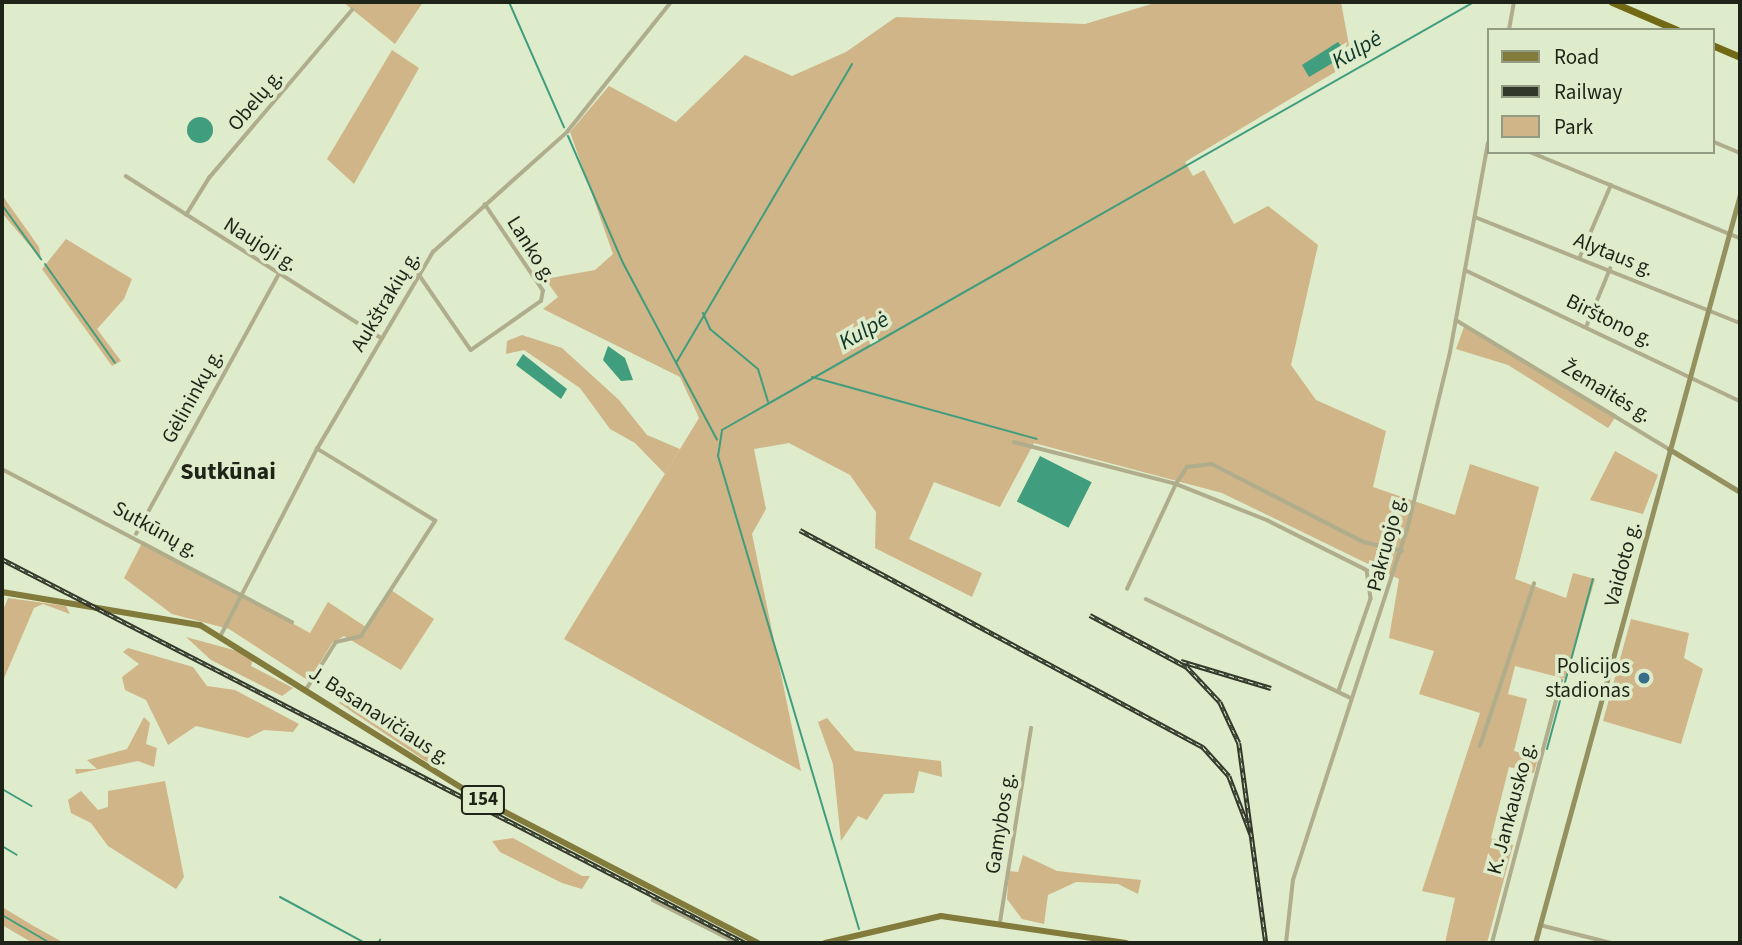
<!DOCTYPE html>
<meta charset="utf-8">
<style>
body{margin:0}
#map{position:relative;width:1742px;height:945px;overflow:hidden;background:#dfeccb;font-family:"Source Sans 3",sans-serif}
div>[style]{position:absolute}
.green>*{inset:0;background:#cfb587}
.water>*{inset:0;background:#409d7e;transform-origin:0 0}
.round{border-radius:50%}
.stream>*{height:2px;margin:-1px;padding:0 1px;transform-origin:1px;border-radius:1px;background:#409d7e}
.street>*{height:3.5px;margin:-1.75px;padding:0 1.75px;transform-origin:1.75px;border-radius:1.75px;background:#afad8c}
.secondary>*{height:5px;margin:-2.5px;padding:0 2.5px;transform-origin:2.5px;border-radius:2.5px;background:#95905f}
.primary>*{height:6px;margin:-3px;padding:0 3px;transform-origin:3px;border-radius:3px;background:#827b3c}
.highway>*{height:7px;margin:-3.5px;padding:0 3.5px;transform-origin:3.5px;border-radius:3.5px;background:#726915}
.rail>*{height:4.5px;margin-top:-2.25px;transform-origin:0;background:repeating-linear-gradient(90deg,#dfeccb 0 5px,#32382a 0 10px);box-sizing:border-box;border-block:2px solid #32382a}
.dots>*{width:19px;height:19px;translate:-50% -50%;box-sizing:border-box;border:4px solid #dfeccb;border-radius:50%}
span{translate:-50% -50%;white-space:nowrap;text-align:center;line-height:1.15;-webkit-text-stroke:7px #dfeccb;paint-order:stroke}
.shield-label span{padding:2px 5px;background:#dfeccb;border:2px solid;border-radius:5px;-webkit-text-stroke-width:0}
.shield-label{font-size:19px;color:#1f2418;font-weight:700}
.street-label{font-size:21px;color:#1f2418}
.poi-label{font-size:21px;color:#1f2418}
.right{translate:-100% -50%;text-align:right}
.water-label{font-size:23px;color:#0c3629;font-style:italic}
.quarter-label{font-size:24px;color:#1f2418;font-weight:700}
.frame{position:absolute;inset:0;border:4px solid #1f2418;pointer-events:none}
.legend{position:absolute;left:1487px;top:28px;width:228px;height:126px;box-sizing:border-box;background:#dfeccb;border:2px solid #929c83;margin:0;padding:9px 12px;list-style:none;font-size:21px;color:#1f2418}
.legend li{display:flex;align-items:center;gap:14px;height:35px}
.legend b{width:35px;border:2px solid #929c83}
</style>
<div id="map">
<div class="green">
<i style="clip-path:polygon(343px 2px,423px 2px,395px 44px)"></i>
<i style="clip-path:polygon(1158px 2px,1341px 2px,1352px 62px,1185px 162px,1193px 176px,1204px 170px,1234px 224px,1268px 206px,1318px 245px,1291px 365px,1316px 400px,1386px 431px,1373px 487px,1455px 515px,1470px 464px,1539px 487px,1515px 579px,1566px 598px,1573px 573px,1595px 579px,1566px 679px,1515px 666px,1508px 694px,1527px 699px,1514px 751px,1538px 758px,1534px 773px,1509px 767px,1491px 838px,1513px 845px,1487px 943px,1445px 943px,1455px 898px,1422px 891px,1480px 713px,1419px 694px,1434px 651px,1389px 638px,1399px 579px,1222px 493px,1034px 443px,1000px 507px,934px 482px,909px 539px,982px 573px,972px 597px,875px 548px,876px 512px,850px 475px,789px 443px,754px 449px,766px 509px,752px 534px,801px 771px,564px 639px,699px 418px,680px 377px,543px 309px,558px 297px,545px 279px,595px 270px,613px 254px,570px 132px,609px 86px,676px 122px,745px 55px,792px 76px,846px 52px,896px 17px,1085px 24px)"></i>
<i style="clip-path:polygon(392px 50px,419px 68px,354px 184px,327px 159px)"></i>
<i style="clip-path:polygon(2px 195px,39px 247px,41px 259px,2px 213px)"></i>
<i style="clip-path:polygon(66px 239px,132px 279px,124px 299px,97px 329px,121px 361px,112px 366px,42px 269px)"></i>
<i style="clip-path:polygon(1464px 327px,1513px 353px,1617px 415px,1608px 428px,1508px 365px,1456px 349px)"></i>
<i style="clip-path:polygon(522px 335px,562px 348px,619px 400px,647px 435px,680px 449px,665px 474px,635px 443px,610px 429px,580px 388px,524px 350px,506px 354px,507px 341px)"></i>
<i style="clip-path:polygon(1615px 451px,1658px 475px,1643px 514px,1590px 500px)"></i>
<i style="clip-path:polygon(143px 541px,310px 633px,328px 602px,366px 627px,391px 590px,434px 619px,401px 670px,344px 636px,332px 643px,309px 681px,229px 629px,172px 614px,124px 578px)"></i>
<i style="clip-path:polygon(8px 598px,66px 606px,70px 614px,43px 604px,34px 608px,2px 683px,2px 613px)"></i>
<i style="clip-path:polygon(1631px 619px,1689px 633px,1684px 658px,1703px 669px,1681px 744px,1603px 721px)"></i>
<i style="clip-path:polygon(186px 637px,241px 652px,253px 659px,251px 666px,293px 688px,282px 696px,211px 660px)"></i>
<i style="clip-path:polygon(128px 648px,193px 667px,207px 686px,235px 690px,299px 724px,293px 732px,264px 730px,248px 738px,196px 726px,168px 745px,146px 700px,125px 690px,122px 677px,139px 664px,123px 652px)"></i>
<i style="clip-path:polygon(345px 694px,401px 732px,441px 752px,427px 762px,339px 703px)"></i>
<i style="clip-path:polygon(144px 717px,150px 723px,146px 744px,157px 748px,154px 767px,138px 761px,76px 774px,75px 769px,97px 769px,87px 760px,127px 749px)"></i>
<i style="clip-path:polygon(827px 718px,855px 751px,941px 761px,942px 777px,919px 771px,914px 793px,884px 794px,867px 820px,858px 816px,841px 841px,833px 764px,818px 722px)"></i>
<i style="clip-path:polygon(165px 781px,184px 877px,176px 889px,108px 846px,91px 823px,71px 813px,68px 800px,81px 791px,98px 810px,108px 807px,108px 791px)"></i>
<i style="clip-path:polygon(513px 838px,582px 876px,590px 876px,582px 889px,562px 883px,500px 852px,492px 841px)"></i>
<i style="clip-path:polygon(1023px 855px,1057px 871px,1141px 880px,1138px 894px,1118px 884px,1076px 882px,1048px 895px,1044px 924px,1022px 919px,1007px 899px,1009px 871px,1018px 872px)"></i>
<i style="clip-path:polygon(2px 907px,32px 925px,64px 943px,33px 943px,2px 925px)"></i>
</div>
<div class="water">
<i style="clip-path:polygon(1338px 42px,1345px 51px,1336px 61px,1309px 77px,1302px 65px)"></i>
<i class="round" style="left:187px;top:117px;width:26px;height:26px"></i>
<i style="clip-path:polygon(608px 346px,625px 358px,633px 380px,621px 381px,603px 360px)"></i>
<i style="clip-path:polygon(523px 354px,567px 389px,561px 399px,516px 365px)"></i>
<i style="left:1040px;top:456px;width:58px;height:51px;rotate:27deg"></i>
</div>
<div class="stream">
<i style="left:509px;top:2px;width:137px;rotate:66.3deg"></i>
<i style="left:568px;top:136px;width:138px;rotate:66.6deg"></i>
<i style="left:623px;top:263px;width:200px;rotate:62deg"></i>
<i style="left:2px;top:205px;width:67px;rotate:54.2deg"></i>
<i style="left:45px;top:264px;width:121px;rotate:54.7deg"></i>
<i style="left:703px;top:313px;width:17px;rotate:66deg"></i>
<i style="left:710px;top:329px;width:62px;rotate:39.8deg"></i>
<i style="left:758px;top:369px;width:34px;rotate:73deg"></i>
<i style="left:676px;top:363px;width:347px;rotate:-59.5deg"></i>
<i style="left:812px;top:377px;width:233px;rotate:15.4deg"></i>
<i style="left:1547px;top:749px;width:176px;rotate:-74.9deg"></i>
<i style="left:2px;top:789px;width:34px;rotate:30deg"></i>
<i style="left:2px;top:846px;width:17px;rotate:31deg"></i>
<i style="left:280px;top:897px;width:97px;rotate:28.4deg"></i>
<i style="left:2px;top:915px;width:56px;rotate:30.3deg"></i>
<i style="left:859px;top:929px;width:494px;rotate:-106.6deg"></i>
<i style="left:718px;top:456px;width:26px;rotate:-81deg"></i>
<i style="left:722px;top:430px;width:865px;rotate:-29.65deg"></i>
<i style="left:378px;top:943px;width:4px;rotate:-56deg"></i>
</div>
<div class="street">
<i style="left:1509px;top:30px;width:28px;rotate:-80deg"></i>
<i style="left:1712px;top:141px;width:30px;rotate:23deg"></i>
<i style="left:1530px;top:152px;width:227px;rotate:22.3deg"></i>
<i style="left:126px;top:176px;width:302px;rotate:32.4deg"></i>
<i style="left:186px;top:215px;width:44px;rotate:-58.1deg"></i>
<i style="left:209px;top:178px;width:221px;rotate:-49.6deg"></i>
<i style="left:1475px;top:217px;width:285px;rotate:21.8deg"></i>
<i style="left:1580px;top:257px;width:78px;rotate:-66.7deg"></i>
<i style="left:1465px;top:270px;width:305px;rotate:25.5deg"></i>
<i style="left:418px;top:273px;width:93px;rotate:55.5deg"></i>
<i style="left:471px;top:350px;width:85px;rotate:-35deg"></i>
<i style="left:541px;top:301px;width:10px;rotate:-79deg"></i>
<i style="left:543px;top:291px;width:104px;rotate:-124deg"></i>
<i style="left:1456px;top:320px;width:249px;rotate:31.2deg"></i>
<i style="left:1587px;top:325px;width:61px;rotate:-67.7deg"></i>
<i style="left:1014px;top:442px;width:167px;rotate:14.5deg"></i>
<i style="left:1176px;top:484px;width:20px;rotate:-57deg"></i>
<i style="left:1187px;top:467px;width:25px;rotate:-7deg"></i>
<i style="left:1212px;top:464px;width:171px;rotate:27.2deg"></i>
<i style="left:1364px;top:542px;width:39px;rotate:13deg"></i>
<i style="left:2px;top:469px;width:328px;rotate:27.8deg"></i>
<i style="left:136px;top:534px;width:297px;rotate:-61.2deg"></i>
<i style="left:1127px;top:589px;width:116px;rotate:-65deg"></i>
<i style="left:1176px;top:484px;width:98px;rotate:21.6deg"></i>
<i style="left:1267px;top:520px;width:112px;rotate:26.6deg"></i>
<i style="left:1367px;top:570px;width:29px;rotate:82deg"></i>
<i style="left:1371px;top:599px;width:97px;rotate:109.2deg"></i>
<i style="left:1146px;top:599px;width:228px;rotate:25.8deg"></i>
<i style="left:221px;top:635px;width:209px;rotate:-62.7deg"></i>
<i style="left:317px;top:449px;width:229px;rotate:-59.5deg"></i>
<i style="left:433px;top:252px;width:180px;rotate:-41.8deg"></i>
<i style="left:567px;top:132px;width:166px;rotate:-51.3deg"></i>
<i style="left:307px;top:688px;width:54px;rotate:-57.8deg"></i>
<i style="left:336px;top:642px;width:26px;rotate:-13deg"></i>
<i style="left:361px;top:636px;width:137px;rotate:-57.2deg"></i>
<i style="left:435px;top:521px;width:138px;rotate:-148.6deg"></i>
<i style="left:1480px;top:746px;width:171px;rotate:-71.6deg"></i>
<i style="left:431px;top:769px;width:15px;rotate:-53deg"></i>
<i style="left:653px;top:900px;width:94px;rotate:27.1deg"></i>
<i style="left:1000px;top:922px;width:196px;rotate:-80.9deg"></i>
<i style="left:1540px;top:925px;width:73px;rotate:14.2deg"></i>
<i style="left:1286px;top:943px;width:63px;rotate:-83.7deg"></i>
<i style="left:1293px;top:880px;width:368px;rotate:-72deg"></i>
<i style="left:1407px;top:530px;width:183px;rotate:-76.4deg"></i>
<i style="left:1450px;top:352px;width:212px;rotate:-79.7deg"></i>
<i style="left:1492px;top:943px;width:271px;rotate:-75.2deg"></i>
</div>
<div class="secondary">
<i style="left:1669px;top:449px;width:83px;rotate:31.2deg"></i>
<i style="left:1535px;top:943px;width:777px;rotate:-74.69deg"></i>
</div>
<div class="primary">
<i style="left:2px;top:592px;width:201px;rotate:9.5deg"></i>
<i style="left:200px;top:625px;width:327px;rotate:31.9deg"></i>
<i style="left:478px;top:798px;width:315px;rotate:27.4deg"></i>
<i style="left:825px;top:943px;width:119px;rotate:-13.1deg"></i>
<i style="left:941px;top:916px;width:187px;rotate:8.3deg"></i>
</div>
<div class="highway">
<i style="left:1612px;top:2px;width:71px;rotate:23.3deg"></i>
<i style="left:1712px;top:45px;width:30px;rotate:23deg"></i>
</div>
<div class="rail">
<i style="left:800px;top:530px;width:458px;rotate:28.3deg"></i>
<i style="left:1203px;top:747px;width:39px;rotate:48deg"></i>
<i style="left:1229px;top:776px;width:62px;rotate:69.2deg"></i>
<i style="left:2px;top:559px;width:836px;rotate:27.33deg"></i>
<i style="left:1090px;top:615px;width:110px;rotate:28.2deg"></i>
<i style="left:1187px;top:667px;width:48px;rotate:46.7deg"></i>
<i style="left:1220px;top:702px;width:45px;rotate:65.1deg"></i>
<i style="left:1239px;top:743px;width:202px;rotate:82.3deg"></i>
<i style="left:1181px;top:661px;width:94px;rotate:16.7deg"></i>
</div>
<div class="dots">
<i style="left:1644px;top:678px;background:#396e8a"></i>
</div>
<div class="shield-label">
<span style="left:483px;top:800px">154</span>
</div>
<div class="street-label">
<span style="left:255px;top:100px;rotate:-50deg">Obelų g.</span>
<span style="left:261px;top:244px;rotate:32deg">Naujoji g.</span>
<span style="left:532px;top:249px;rotate:58deg">Lanko g.</span>
<span style="left:1614px;top:254px;rotate:22deg">Alytaus g.</span>
<span style="left:385px;top:301px;rotate:-59deg">Aukštrakių g.</span>
<span style="left:1610px;top:320px;rotate:26deg">Birštono g.</span>
<span style="left:1607px;top:391px;rotate:31deg">Žemaitės g.</span>
<span style="left:192px;top:396px;rotate:-61deg">Gėlininkų g.</span>
<span style="left:156px;top:529px;rotate:29deg">Sutkūnų g.</span>
<span style="left:1386px;top:543px;rotate:-75deg">Pakruojo g.</span>
<span style="left:1622px;top:564px;rotate:-75deg">Vaidoto g.</span>
<span style="left:380px;top:715px;rotate:33deg">J. Basanavičiaus g.</span>
<span style="left:1511px;top:808px;rotate:-75deg">K. Jankausko g.</span>
<span style="left:1000px;top:823px;rotate:-81deg">Gamybos g.</span>
</div>
<div class="poi-label">
<span class="right" style="left:1630px;top:678px">Policijos<br>stadionas</span>
</div>
<div class="water-label">
<span style="left:1357px;top:50px;rotate:-30deg">Kulpė</span>
<span style="left:864px;top:331px;rotate:-30deg">Kulpė</span>
</div>
<div class="quarter-label">
<span style="left:228px;top:472px">Sutkūnai</span>
</div>
<div class="frame"></div>
<ul class="legend">
<li><b style="height:9px;background:#827b3c"></b>Road</li>
<li><b style="height:9px;background:#32382a"></b>Railway</li>
<li><b style="height:19px;background:#cfb587"></b>Park</li>
</ul>
</div>
